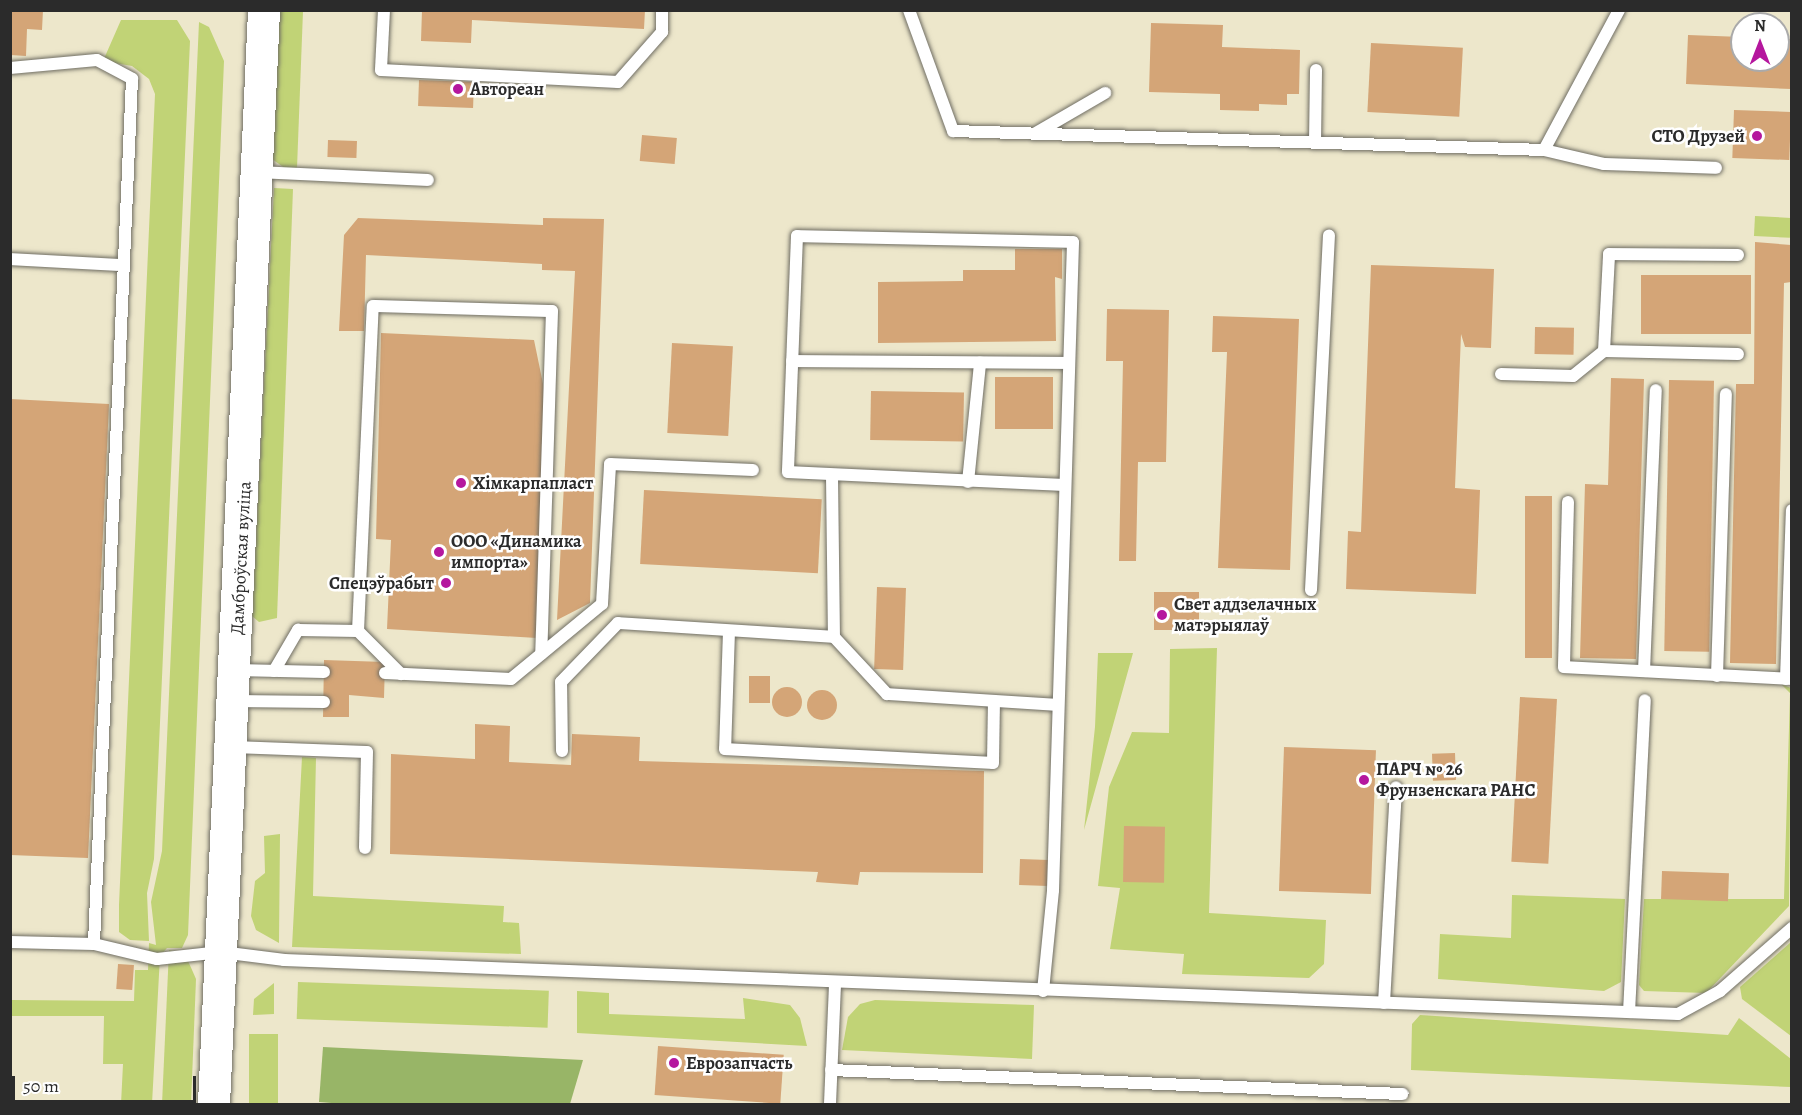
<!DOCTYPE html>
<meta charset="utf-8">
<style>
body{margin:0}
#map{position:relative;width:1802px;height:1115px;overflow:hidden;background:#ede7cb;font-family:Alegreya,serif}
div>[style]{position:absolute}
.green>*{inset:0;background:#c1d376;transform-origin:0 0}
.forest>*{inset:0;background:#98b567}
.building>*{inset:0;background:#d4a577;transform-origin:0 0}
.round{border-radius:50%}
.roads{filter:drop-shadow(0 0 2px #6f6d63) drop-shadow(0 0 2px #6f6d63)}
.service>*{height:12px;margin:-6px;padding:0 6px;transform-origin:6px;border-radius:6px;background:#fff}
.tertiary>*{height:32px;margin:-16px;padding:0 16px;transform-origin:16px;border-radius:16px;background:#fff}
.dots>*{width:16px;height:16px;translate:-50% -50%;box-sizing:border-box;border:3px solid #fff;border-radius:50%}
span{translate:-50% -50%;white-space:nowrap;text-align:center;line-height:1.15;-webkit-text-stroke:5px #fff;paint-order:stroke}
.poi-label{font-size:18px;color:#2b2b2b;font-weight:700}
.left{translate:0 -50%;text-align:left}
.right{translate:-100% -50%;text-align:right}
.street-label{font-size:18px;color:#2b2b2b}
.frame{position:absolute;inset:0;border:12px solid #2b2b2b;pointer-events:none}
.north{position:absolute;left:1730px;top:12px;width:60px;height:60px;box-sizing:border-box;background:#fff;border:2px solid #aaa;border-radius:50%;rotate:0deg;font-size:16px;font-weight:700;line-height:24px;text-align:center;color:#2b2b2b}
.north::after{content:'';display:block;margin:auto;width:21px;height:27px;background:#b5179e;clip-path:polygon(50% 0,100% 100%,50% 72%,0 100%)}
.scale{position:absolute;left:12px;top:1076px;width:184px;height:27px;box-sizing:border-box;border:3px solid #2b2b2b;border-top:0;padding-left:8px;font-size:18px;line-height:21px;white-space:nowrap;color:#2b2b2b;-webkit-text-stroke:4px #fff;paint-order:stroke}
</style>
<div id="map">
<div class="green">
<i style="clip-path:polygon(279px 11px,303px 11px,297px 168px,286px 169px,272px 159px)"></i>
<i style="clip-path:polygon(121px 20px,177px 20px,190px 41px,154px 859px,147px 893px,149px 941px,130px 940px,119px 932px,119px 905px,155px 94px,149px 79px,132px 66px,103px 61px)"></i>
<i style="clip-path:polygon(199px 22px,209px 27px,224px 61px,188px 935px,182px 948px,167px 948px,160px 956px,152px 1104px,121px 1104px,123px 1064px,103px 1064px,104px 1016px,11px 1016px,11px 1000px,134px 1001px,135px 970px,148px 970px,149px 943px,156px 945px,151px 902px,162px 851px)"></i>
<i style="clip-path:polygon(274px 188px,293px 189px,277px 618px,259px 622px,252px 616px)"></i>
<i style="left:1755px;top:216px;width:36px;height:20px;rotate:3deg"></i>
<i style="clip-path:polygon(1217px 648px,1209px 913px,1326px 920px,1324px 964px,1309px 978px,1182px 974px,1184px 954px,1110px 949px,1120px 888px,1098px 886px,1109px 787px,1132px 732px,1169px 733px,1170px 649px)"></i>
<i style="clip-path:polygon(1098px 653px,1133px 653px,1084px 830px,1095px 727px)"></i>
<i style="clip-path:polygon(1781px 684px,1791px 688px,1789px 906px,1706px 993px,1644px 991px,1639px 985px,1644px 899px,1784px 899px,1790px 693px)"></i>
<i style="clip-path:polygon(302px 757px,316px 758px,313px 896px,504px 906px,503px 922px,519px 923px,521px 954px,292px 947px)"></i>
<i style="clip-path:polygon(280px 834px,279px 943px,256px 930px,251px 916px,255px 881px,265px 873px,264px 836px)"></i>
<i style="clip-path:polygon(1512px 895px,1625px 899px,1621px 982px,1604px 991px,1438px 979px,1440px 934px,1511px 938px)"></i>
<i style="clip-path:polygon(1791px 942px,1791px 1036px,1742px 999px,1740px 987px)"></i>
<i style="clip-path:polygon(169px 950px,185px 954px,196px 979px,191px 1104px,162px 1104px)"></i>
<i style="left:298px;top:982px;width:251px;height:37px;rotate:2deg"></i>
<i style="clip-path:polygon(274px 983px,274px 1014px,253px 1015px,254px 999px)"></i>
<i style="clip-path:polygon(577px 991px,609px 993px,609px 1014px,745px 1019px,743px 998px,790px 1005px,800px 1018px,807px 1046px,577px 1033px)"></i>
<i style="clip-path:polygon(875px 1000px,1034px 1005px,1032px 1059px,842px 1050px,848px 1017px,860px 1004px)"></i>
<i style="clip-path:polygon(1420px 1015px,1728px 1035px,1739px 1018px,1791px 1059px,1791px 1087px,1411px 1070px,1412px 1024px)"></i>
<i style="left:249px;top:1034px;width:29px;height:70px"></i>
</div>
<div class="forest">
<i style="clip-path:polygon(323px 1047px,583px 1060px,570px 1104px,344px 1104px,319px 1102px)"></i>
</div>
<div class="building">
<i style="clip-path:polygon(10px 10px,43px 10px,42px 30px,27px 29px,26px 56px,10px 55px)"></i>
<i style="clip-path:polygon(422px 10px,645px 10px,644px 29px,472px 20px,471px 43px,421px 41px)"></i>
<i style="clip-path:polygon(1151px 23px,1223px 25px,1222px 47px,1300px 50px,1299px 94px,1287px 94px,1287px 105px,1259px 104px,1259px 111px,1220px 110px,1220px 94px,1149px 92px)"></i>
<i style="clip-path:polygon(1688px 35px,1742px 37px,1742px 60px,1778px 60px,1778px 39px,1791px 39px,1791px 89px,1686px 84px)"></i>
<i style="left:1371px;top:43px;width:92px;height:69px;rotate:3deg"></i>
<i style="left:419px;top:80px;width:55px;height:26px;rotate:2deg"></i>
<i style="left:1734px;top:110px;width:57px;height:48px;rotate:2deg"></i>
<i style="left:642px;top:135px;width:35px;height:26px;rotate:5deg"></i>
<i style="left:328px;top:140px;width:29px;height:17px;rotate:2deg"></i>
<i style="clip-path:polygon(358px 218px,543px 225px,543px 218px,604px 219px,590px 603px,557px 620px,575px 271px,542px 270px,542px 264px,366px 255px,364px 331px,339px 331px,344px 235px)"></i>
<i style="clip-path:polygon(1755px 242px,1791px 245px,1791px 282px,1784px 283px,1776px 664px,1730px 663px,1736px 384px,1754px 384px)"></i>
<i style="clip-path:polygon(1015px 249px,1062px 249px,1062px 279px,1055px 277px,1056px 341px,878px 343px,878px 282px,963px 281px,963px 270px,1015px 270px)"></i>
<i style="clip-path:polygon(1371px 265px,1494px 269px,1491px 348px,1465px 347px,1461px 334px,1455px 488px,1480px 490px,1476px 594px,1346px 589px,1348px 531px,1361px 532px)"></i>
<i style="left:1641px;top:275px;width:110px;height:59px"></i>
<i style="clip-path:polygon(1107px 309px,1169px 310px,1166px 462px,1138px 462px,1136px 561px,1119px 561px,1123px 361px,1106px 361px)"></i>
<i style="clip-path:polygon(1213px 316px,1299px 319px,1290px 570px,1218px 568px,1227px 352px,1212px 352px)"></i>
<i style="left:1535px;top:327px;width:39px;height:27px;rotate:1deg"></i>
<i style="clip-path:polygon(381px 333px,534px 340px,549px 413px,537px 638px,387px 629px,391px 540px,376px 539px)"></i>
<i style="left:672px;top:343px;width:61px;height:90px;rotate:3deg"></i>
<i style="left:995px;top:377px;width:58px;height:52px"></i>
<i style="clip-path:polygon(1611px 378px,1644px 379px,1636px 659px,1580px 658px,1585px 484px,1608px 485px)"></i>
<i style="left:1669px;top:380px;width:45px;height:271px;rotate:1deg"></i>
<i style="left:871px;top:391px;width:93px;height:49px;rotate:1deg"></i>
<i style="clip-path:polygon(10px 399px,109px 404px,88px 858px,10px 855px)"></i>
<i style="left:644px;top:490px;width:178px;height:74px;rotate:3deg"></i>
<i style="left:1525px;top:496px;width:27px;height:162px"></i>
<i style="left:877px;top:587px;width:29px;height:82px;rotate:2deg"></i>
<i style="left:1199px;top:592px;width:38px;height:45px;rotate:90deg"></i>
<i style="clip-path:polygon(324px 660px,385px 662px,384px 698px,349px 695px,349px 717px,323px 717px)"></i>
<i style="left:749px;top:676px;width:21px;height:27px"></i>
<i class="round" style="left:772px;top:687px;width:30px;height:30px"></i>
<i class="round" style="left:807px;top:690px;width:30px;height:30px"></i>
<i style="left:1520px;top:697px;width:37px;height:165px;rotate:3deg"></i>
<i style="clip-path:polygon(475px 724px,510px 726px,509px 762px,571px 765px,572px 734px,640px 737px,639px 761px,984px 771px,983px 873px,860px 872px,858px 885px,816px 882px,818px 872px,390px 854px,391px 754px,475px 759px)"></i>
<i style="left:1284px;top:747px;width:92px;height:144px;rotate:2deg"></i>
<i style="left:1455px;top:753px;width:27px;height:23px;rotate:88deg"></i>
<i style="left:1124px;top:826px;width:41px;height:56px;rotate:1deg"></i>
<i style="left:1020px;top:859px;width:29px;height:26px;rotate:2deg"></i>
<i style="left:1662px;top:871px;width:67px;height:28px;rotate:2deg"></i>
<i style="left:118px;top:964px;width:16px;height:25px;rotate:4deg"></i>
<i style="left:658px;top:1046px;width:126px;height:49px;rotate:4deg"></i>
</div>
<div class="roads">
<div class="service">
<i style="left:384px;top:10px;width:60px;rotate:92.9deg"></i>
<i style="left:381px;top:70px;width:237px;rotate:2.9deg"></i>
<i style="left:618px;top:82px;width:67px;rotate:-48.7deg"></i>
<i style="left:662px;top:32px;width:22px;rotate:-90deg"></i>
<i style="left:909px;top:10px;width:129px;rotate:70deg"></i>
<i style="left:953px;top:131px;width:591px;rotate:1.84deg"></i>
<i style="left:1544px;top:150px;width:159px;rotate:-61.8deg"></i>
<i style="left:10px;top:68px;width:87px;rotate:-5.3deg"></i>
<i style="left:97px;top:60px;width:40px;rotate:28deg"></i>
<i style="left:132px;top:79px;width:866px;rotate:92.52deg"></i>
<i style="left:1036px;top:133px;width:80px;rotate:-30.1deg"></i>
<i style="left:1315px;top:143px;width:73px;rotate:-89.2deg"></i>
<i style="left:1544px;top:150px;width:62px;rotate:13.1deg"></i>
<i style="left:1604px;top:164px;width:112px;rotate:2deg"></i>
<i style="left:258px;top:172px;width:170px;rotate:2.7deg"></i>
<i style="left:10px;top:259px;width:108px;rotate:3.2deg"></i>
<i style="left:1604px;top:351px;width:134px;rotate:1.3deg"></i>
<i style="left:792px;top:361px;width:277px;rotate:0.4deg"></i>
<i style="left:1501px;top:374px;width:72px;rotate:1.6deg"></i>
<i style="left:1573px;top:376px;width:40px;rotate:-39deg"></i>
<i style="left:1604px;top:351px;width:97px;rotate:-87deg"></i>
<i style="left:1609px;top:254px;width:129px;rotate:0.4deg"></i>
<i style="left:832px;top:476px;width:161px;rotate:89.3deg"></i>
<i style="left:834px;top:637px;width:78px;rotate:47.1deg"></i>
<i style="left:887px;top:694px;width:170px;rotate:3.7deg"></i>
<i style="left:968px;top:482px;width:120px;rotate:-84.2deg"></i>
<i style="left:1568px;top:502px;width:165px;rotate:91.4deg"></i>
<i style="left:1564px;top:667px;width:228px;rotate:3deg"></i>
<i style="left:1311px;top:590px;width:355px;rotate:-87.1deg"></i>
<i style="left:358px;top:631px;width:325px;rotate:-87.4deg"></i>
<i style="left:373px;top:306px;width:179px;rotate:1.6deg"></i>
<i style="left:552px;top:311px;width:343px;rotate:91.8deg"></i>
<i style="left:729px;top:631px;width:118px;rotate:91.9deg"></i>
<i style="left:725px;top:749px;width:268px;rotate:3deg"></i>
<i style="left:993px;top:763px;width:62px;rotate:-89.1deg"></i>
<i style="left:236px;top:670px;width:88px;rotate:1.3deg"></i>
<i style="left:274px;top:671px;width:48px;rotate:-59.7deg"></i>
<i style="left:298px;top:630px;width:60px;rotate:1deg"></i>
<i style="left:358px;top:631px;width:61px;rotate:45deg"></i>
<i style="left:1644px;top:671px;width:281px;rotate:-87.6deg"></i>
<i style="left:385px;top:673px;width:126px;rotate:2.7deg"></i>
<i style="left:511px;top:679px;width:118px;rotate:-39.5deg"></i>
<i style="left:602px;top:604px;width:140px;rotate:-86.7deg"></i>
<i style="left:610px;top:464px;width:143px;rotate:2.4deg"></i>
<i style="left:1717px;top:676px;width:282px;rotate:-88.2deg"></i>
<i style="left:1786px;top:679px;width:169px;rotate:-88deg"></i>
<i style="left:234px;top:701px;width:90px;rotate:0.6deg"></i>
<i style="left:233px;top:747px;width:134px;rotate:2.1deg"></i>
<i style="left:367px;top:752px;width:96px;rotate:91.2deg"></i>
<i style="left:562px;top:751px;width:69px;rotate:-90.8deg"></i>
<i style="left:561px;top:682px;width:82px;rotate:-46deg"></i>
<i style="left:618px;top:623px;width:216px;rotate:3.7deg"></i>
<i style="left:10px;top:942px;width:84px;rotate:1.4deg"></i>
<i style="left:94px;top:944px;width:65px;rotate:13.4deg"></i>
<i style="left:157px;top:959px;width:64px;rotate:-6.2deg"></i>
<i style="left:221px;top:952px;width:64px;rotate:7.2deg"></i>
<i style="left:284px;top:960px;width:1395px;rotate:2.22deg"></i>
<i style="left:1678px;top:1014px;width:48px;rotate:-28.7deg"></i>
<i style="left:1720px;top:991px;width:96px;rotate:-41.2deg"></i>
<i style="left:1043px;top:991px;width:101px;rotate:-84.3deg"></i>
<i style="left:1053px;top:890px;width:648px;rotate:-88.23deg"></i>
<i style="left:1073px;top:242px;width:276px;rotate:-178.8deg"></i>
<i style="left:797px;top:236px;width:236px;rotate:92.2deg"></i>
<i style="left:788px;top:472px;width:276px;rotate:2.7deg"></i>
<i style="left:1384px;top:1003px;width:216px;rotate:-86.8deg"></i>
<i style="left:1629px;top:1012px;width:312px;rotate:-87.1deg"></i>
<i style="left:831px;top:1070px;width:572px;rotate:2.41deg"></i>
<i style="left:830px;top:1104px;width:121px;rotate:-87.6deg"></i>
</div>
<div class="tertiary">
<i style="left:214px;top:1104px;width:1095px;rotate:-87.38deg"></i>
</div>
</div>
<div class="dots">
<i style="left:458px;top:89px;background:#b5179e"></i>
<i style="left:1757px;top:136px;background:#b5179e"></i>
<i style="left:461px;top:483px;background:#b5179e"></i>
<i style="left:439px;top:552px;background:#b5179e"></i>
<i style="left:446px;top:583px;background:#b5179e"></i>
<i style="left:1162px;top:615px;background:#b5179e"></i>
<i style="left:1364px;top:780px;background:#b5179e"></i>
<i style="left:674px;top:1063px;background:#b5179e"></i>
</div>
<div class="poi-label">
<span class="left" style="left:470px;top:89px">Автореан</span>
<span class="right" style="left:1745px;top:136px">СТО Друзей</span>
<span class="left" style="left:473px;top:483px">Хімкарпапласт</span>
<span class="left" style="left:451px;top:552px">ООО «Динамика<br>импорта»</span>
<span class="right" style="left:434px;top:583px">Спецэўрабыт</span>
<span class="left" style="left:1174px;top:615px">Свет аддзелачных<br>матэрыялаў</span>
<span class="left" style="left:1376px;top:780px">ПАРЧ № 26<br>Фрунзенскага РАНС</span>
<span class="left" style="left:686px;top:1063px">Еврозапчасть</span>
</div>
<div class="street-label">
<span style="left:241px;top:558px;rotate:-87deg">Дамброўская вуліца</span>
</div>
<div class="frame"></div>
<div class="north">N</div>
<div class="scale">50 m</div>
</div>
